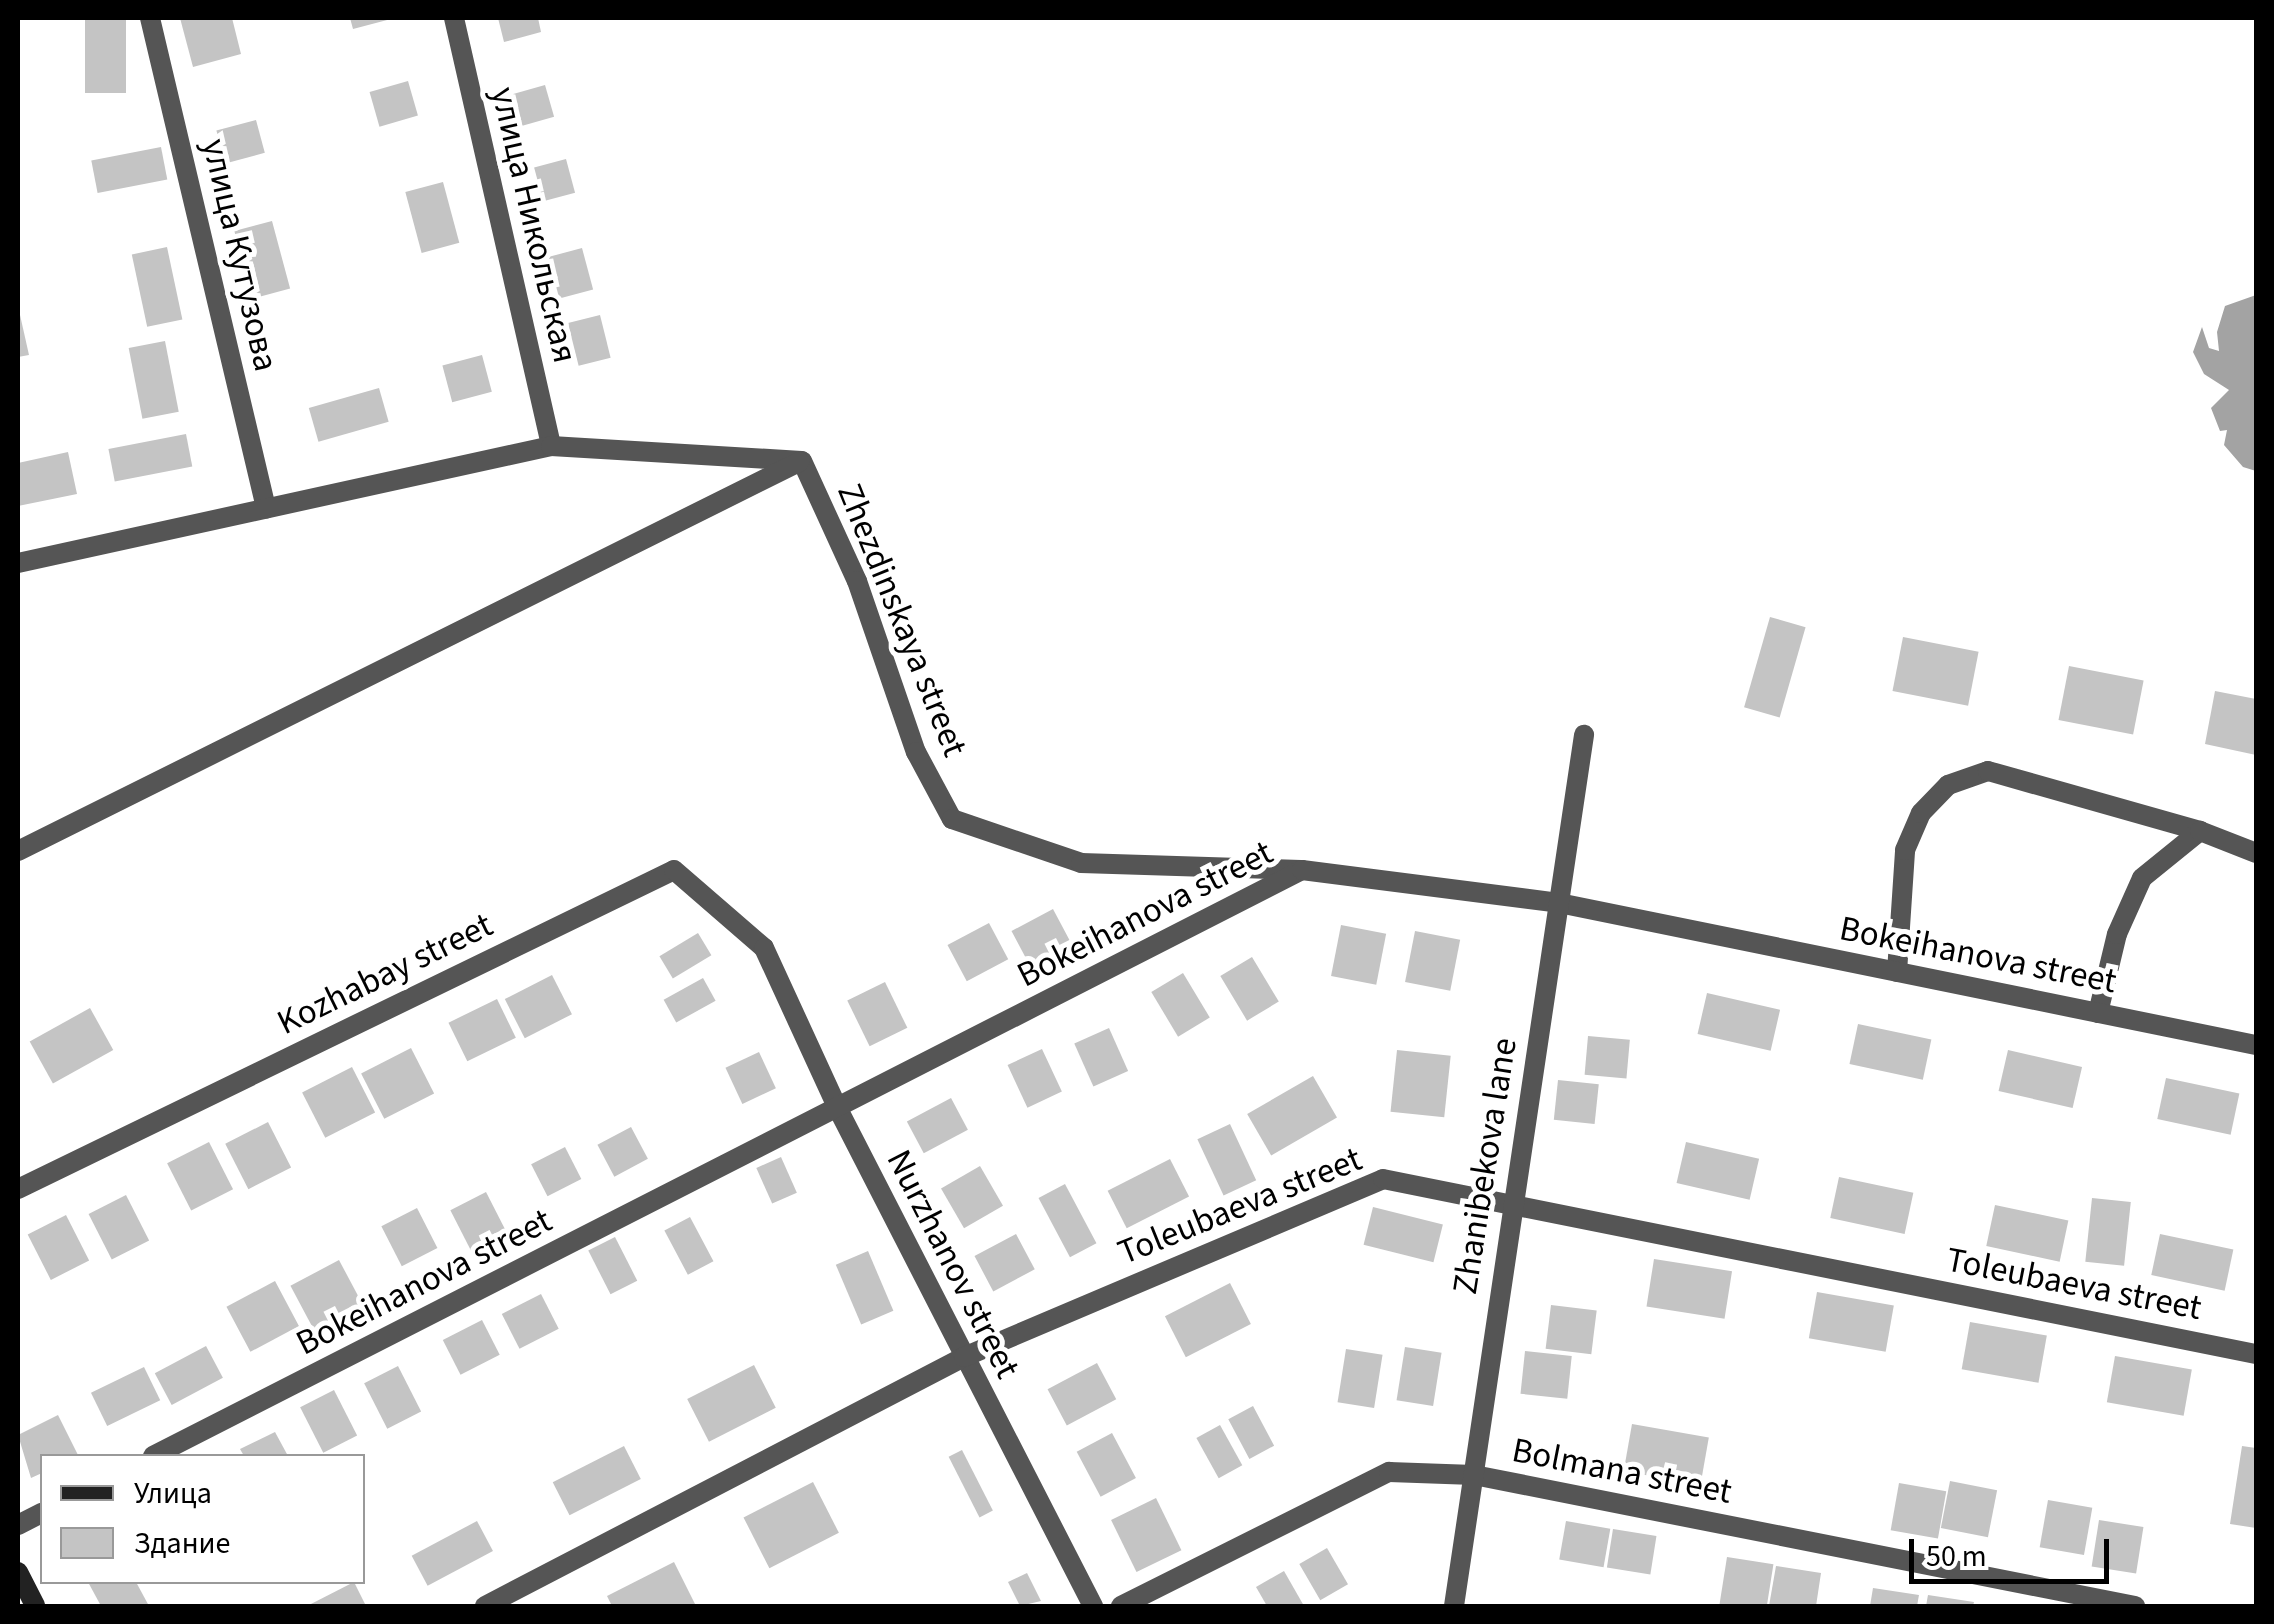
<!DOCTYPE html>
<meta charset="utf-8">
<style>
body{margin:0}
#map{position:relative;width:2274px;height:1624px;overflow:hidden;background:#fff;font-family:"Source Sans 3",sans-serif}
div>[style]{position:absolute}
.water>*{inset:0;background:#a3a3a3}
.building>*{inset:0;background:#c4c4c4;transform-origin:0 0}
.street>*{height:20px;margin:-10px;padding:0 10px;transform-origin:10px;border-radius:10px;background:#555}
.secondary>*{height:20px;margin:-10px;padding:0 10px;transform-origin:10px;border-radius:10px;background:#222}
span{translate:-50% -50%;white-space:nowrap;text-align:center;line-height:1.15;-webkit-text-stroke:10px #fff;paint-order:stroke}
.street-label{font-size:35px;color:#000}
.frame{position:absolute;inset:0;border:20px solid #000;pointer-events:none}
.legend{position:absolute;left:40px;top:1454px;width:325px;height:130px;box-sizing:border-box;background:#fff;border:2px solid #999;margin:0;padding:12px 18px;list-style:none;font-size:30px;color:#000}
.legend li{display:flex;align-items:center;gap:20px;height:50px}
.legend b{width:50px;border:2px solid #999}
.scale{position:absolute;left:1909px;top:1539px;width:200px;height:45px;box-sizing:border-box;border:5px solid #000;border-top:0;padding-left:12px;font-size:30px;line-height:35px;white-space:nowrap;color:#000;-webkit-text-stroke:8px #fff;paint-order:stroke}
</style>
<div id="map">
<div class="water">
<i style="clip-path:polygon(2256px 295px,2256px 471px,2243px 467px,2224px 445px,2227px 430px,2220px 431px,2211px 408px,2229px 390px,2204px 374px,2193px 352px,2202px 327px,2209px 348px,2219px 351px,2217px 332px,2225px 306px)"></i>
</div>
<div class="building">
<i style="left:85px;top:18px;width:41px;height:75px"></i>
<i style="clip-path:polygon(180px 18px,232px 18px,241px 54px,193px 67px)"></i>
<i style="clip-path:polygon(350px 18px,390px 18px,391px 19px,353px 29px)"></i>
<i style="clip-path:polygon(498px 18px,538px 18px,541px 32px,504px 42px)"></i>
<i style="left:408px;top:81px;width:36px;height:40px;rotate:74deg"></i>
<i style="left:545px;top:85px;width:33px;height:33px;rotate:74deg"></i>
<i style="left:256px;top:120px;width:34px;height:41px;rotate:75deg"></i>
<i style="left:161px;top:147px;width:33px;height:71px;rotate:79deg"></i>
<i style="left:566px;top:159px;width:35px;height:33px;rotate:75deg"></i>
<i style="left:443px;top:182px;width:63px;height:39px;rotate:75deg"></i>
<i style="left:272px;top:221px;width:70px;height:39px;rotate:75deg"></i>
<i style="left:167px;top:247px;width:74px;height:36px;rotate:78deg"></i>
<i style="left:582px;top:248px;width:43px;height:35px;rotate:75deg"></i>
<i style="clip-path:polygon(18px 306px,29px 355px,18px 357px)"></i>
<i style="left:600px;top:315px;width:44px;height:33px;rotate:76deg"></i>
<i style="left:165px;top:341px;width:72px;height:37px;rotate:79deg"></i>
<i style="left:482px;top:355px;width:38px;height:41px;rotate:75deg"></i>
<i style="left:379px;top:388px;width:35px;height:73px;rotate:74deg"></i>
<i style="left:186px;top:434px;width:33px;height:79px;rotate:79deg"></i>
<i style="clip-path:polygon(68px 452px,77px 494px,18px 506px,18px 463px)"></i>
<i style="left:1770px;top:617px;width:37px;height:94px;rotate:16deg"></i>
<i style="left:1903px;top:637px;width:77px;height:55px;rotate:11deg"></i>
<i style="left:2069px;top:666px;width:76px;height:55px;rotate:11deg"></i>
<i style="clip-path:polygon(2215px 691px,2256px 699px,2256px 755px,2205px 744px)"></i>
<i style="left:1053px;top:909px;width:41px;height:47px;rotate:62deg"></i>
<i style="left:989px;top:923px;width:41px;height:47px;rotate:62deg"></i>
<i style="left:1341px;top:925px;width:46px;height:52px;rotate:11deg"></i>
<i style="left:1415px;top:931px;width:46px;height:52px;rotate:11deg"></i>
<i style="left:698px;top:933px;width:26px;height:45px;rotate:59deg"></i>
<i style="left:1252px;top:957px;width:52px;height:37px;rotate:59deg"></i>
<i style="left:1183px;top:973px;width:52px;height:37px;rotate:59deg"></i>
<i style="left:552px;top:975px;width:44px;height:53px;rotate:63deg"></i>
<i style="left:703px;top:978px;width:26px;height:45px;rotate:61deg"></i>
<i style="left:885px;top:982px;width:51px;height:42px;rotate:64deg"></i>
<i style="left:1707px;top:993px;width:75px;height:42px;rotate:13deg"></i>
<i style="left:497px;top:999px;width:43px;height:54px;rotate:64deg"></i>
<i style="left:90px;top:1008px;width:48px;height:69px;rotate:61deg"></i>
<i style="left:1858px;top:1024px;width:75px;height:41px;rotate:12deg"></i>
<i style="left:1109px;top:1028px;width:47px;height:38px;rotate:66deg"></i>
<i style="left:1588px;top:1036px;width:42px;height:39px;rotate:5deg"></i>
<i style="left:411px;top:1048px;width:51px;height:56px;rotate:63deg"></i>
<i style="left:1042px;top:1049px;width:47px;height:38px;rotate:65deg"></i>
<i style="left:1397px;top:1050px;width:54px;height:62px;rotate:6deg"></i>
<i style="left:2008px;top:1050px;width:76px;height:42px;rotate:13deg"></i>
<i style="left:759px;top:1052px;width:40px;height:37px;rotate:65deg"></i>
<i style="left:352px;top:1067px;width:51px;height:56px;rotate:63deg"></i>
<i style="left:1313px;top:1076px;width:48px;height:76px;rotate:60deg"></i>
<i style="left:2166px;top:1078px;width:75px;height:42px;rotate:12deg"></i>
<i style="left:1558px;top:1080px;width:41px;height:40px;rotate:6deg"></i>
<i style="left:951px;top:1098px;width:36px;height:50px;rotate:62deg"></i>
<i style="left:268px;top:1122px;width:51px;height:48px;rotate:63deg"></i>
<i style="left:1230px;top:1124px;width:62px;height:36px;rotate:65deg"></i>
<i style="left:631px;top:1127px;width:36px;height:38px;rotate:62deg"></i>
<i style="left:209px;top:1142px;width:53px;height:47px;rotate:63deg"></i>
<i style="left:1686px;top:1142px;width:75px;height:42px;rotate:13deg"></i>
<i style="left:565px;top:1147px;width:36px;height:38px;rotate:63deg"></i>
<i style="left:781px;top:1157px;width:39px;height:27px;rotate:66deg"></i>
<i style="left:1170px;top:1159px;width:42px;height:70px;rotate:63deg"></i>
<i style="left:980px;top:1166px;width:46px;height:45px;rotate:60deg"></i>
<i style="left:1839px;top:1177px;width:76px;height:42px;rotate:12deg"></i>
<i style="left:1065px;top:1184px;width:67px;height:30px;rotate:62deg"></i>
<i style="left:486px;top:1192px;width:45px;height:40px;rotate:63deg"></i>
<i style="left:126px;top:1195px;width:51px;height:42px;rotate:63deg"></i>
<i style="left:2092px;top:1198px;width:39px;height:64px;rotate:6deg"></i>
<i style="left:1995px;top:1205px;width:75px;height:42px;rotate:12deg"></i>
<i style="left:1373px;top:1207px;width:72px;height:39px;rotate:14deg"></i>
<i style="left:417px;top:1208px;width:45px;height:40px;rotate:63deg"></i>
<i style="left:66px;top:1215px;width:51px;height:43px;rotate:63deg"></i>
<i style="left:690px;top:1217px;width:50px;height:29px;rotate:62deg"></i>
<i style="left:1016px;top:1234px;width:40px;height:47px;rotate:62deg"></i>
<i style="left:2160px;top:1234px;width:75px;height:42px;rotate:12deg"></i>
<i style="left:615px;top:1237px;width:49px;height:30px;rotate:63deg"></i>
<i style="left:868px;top:1251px;width:65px;height:35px;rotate:67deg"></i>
<i style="left:1654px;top:1259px;width:79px;height:48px;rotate:9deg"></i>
<i style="left:339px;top:1260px;width:51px;height:55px;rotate:62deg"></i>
<i style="left:275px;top:1281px;width:51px;height:55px;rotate:62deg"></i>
<i style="left:1230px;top:1283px;width:46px;height:73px;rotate:63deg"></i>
<i style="left:1817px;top:1292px;width:78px;height:47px;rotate:10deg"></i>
<i style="left:541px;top:1294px;width:39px;height:44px;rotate:63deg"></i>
<i style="left:1551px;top:1305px;width:46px;height:44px;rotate:7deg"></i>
<i style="left:482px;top:1320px;width:39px;height:44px;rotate:63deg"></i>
<i style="left:1970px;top:1322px;width:78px;height:48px;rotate:10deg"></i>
<i style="left:206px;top:1346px;width:36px;height:58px;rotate:62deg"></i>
<i style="left:1405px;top:1347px;width:37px;height:54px;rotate:9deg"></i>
<i style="left:1346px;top:1349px;width:37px;height:54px;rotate:9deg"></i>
<i style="left:1525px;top:1351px;width:47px;height:43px;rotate:6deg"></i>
<i style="left:2115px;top:1356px;width:78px;height:47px;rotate:10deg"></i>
<i style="left:1097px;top:1363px;width:41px;height:56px;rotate:62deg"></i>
<i style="left:754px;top:1365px;width:48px;height:75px;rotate:63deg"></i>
<i style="left:398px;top:1366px;width:51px;height:38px;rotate:63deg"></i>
<i style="left:144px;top:1367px;width:37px;height:59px;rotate:64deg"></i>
<i style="left:334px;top:1390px;width:51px;height:38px;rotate:63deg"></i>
<i style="left:1253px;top:1406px;width:45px;height:28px;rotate:62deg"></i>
<i style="clip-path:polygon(58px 1415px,78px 1455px,42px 1456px,42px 1473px,31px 1478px,18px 1435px)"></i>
<i style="left:1632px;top:1424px;width:78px;height:48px;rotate:10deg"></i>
<i style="left:1220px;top:1425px;width:46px;height:27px;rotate:61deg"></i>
<i style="clip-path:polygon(275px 1432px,288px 1456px,244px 1456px,240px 1449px)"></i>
<i style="left:1112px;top:1433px;width:51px;height:40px;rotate:62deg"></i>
<i style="left:624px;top:1446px;width:37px;height:80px;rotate:63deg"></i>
<i style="clip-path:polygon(2242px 1446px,2256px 1448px,2256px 1528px,2230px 1524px)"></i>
<i style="left:962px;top:1450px;width:68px;height:15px;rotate:63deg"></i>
<i style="left:1950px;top:1481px;width:48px;height:48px;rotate:11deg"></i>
<i style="left:813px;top:1482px;width:57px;height:78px;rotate:63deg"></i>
<i style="left:1899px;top:1483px;width:48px;height:48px;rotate:10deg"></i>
<i style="left:1156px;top:1498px;width:58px;height:50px;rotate:64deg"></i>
<i style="left:2048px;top:1500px;width:45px;height:48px;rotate:10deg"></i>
<i style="left:2099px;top:1520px;width:45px;height:47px;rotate:9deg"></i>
<i style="left:477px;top:1521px;width:34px;height:74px;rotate:62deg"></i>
<i style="left:1566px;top:1521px;width:45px;height:39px;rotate:10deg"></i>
<i style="left:1613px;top:1529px;width:44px;height:39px;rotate:9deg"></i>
<i style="left:1327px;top:1548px;width:42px;height:32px;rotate:60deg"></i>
<i style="left:1727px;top:1557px;width:47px;height:48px;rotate:9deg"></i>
<i style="clip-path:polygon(674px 1562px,696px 1606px,612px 1606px,607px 1596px)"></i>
<i style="clip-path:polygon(1776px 1566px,1821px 1573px,1816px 1606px,1769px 1606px)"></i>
<i style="clip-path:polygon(1284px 1571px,1304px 1606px,1267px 1606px,1256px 1587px)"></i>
<i style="clip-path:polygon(1027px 1573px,1041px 1601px,1020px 1606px,1008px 1582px)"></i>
<i style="clip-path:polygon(88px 1582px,136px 1582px,149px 1606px,101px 1606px)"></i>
<i style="clip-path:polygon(354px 1582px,366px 1606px,307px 1606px)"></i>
<i style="clip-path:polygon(1873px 1588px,1919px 1595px,1917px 1606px,1870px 1606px)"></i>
<i style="clip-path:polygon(1928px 1595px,1974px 1602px,1973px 1606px,1926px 1606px)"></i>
</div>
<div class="street">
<i style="left:150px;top:18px;width:504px;rotate:76.68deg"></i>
<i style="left:454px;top:18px;width:439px;rotate:77.2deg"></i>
<i style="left:18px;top:563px;width:546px;rotate:-12.38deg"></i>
<i style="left:551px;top:446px;width:251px;rotate:3.4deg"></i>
<i style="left:802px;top:461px;width:132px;rotate:65.4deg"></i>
<i style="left:857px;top:581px;width:181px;rotate:71deg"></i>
<i style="left:916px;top:752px;width:76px;rotate:61.8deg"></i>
<i style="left:952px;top:819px;width:136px;rotate:18.8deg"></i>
<i style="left:1081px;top:863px;width:220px;rotate:1.8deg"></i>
<i style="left:18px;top:851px;width:873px;rotate:-26.48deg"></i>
<i style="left:1897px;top:972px;width:122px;rotate:-86.2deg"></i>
<i style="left:1905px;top:850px;width:40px;rotate:-66.6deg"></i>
<i style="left:1921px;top:813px;width:39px;rotate:-46deg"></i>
<i style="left:1948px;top:785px;width:42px;rotate:-19.3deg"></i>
<i style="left:1988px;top:771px;width:220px;rotate:15.8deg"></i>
<i style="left:2098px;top:1013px;width:81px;rotate:-76.5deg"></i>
<i style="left:2117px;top:934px;width:61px;rotate:-65.9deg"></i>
<i style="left:2142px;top:878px;width:75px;rotate:-39deg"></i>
<i style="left:2200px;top:831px;width:60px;rotate:21.4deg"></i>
<i style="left:18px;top:1189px;width:729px;rotate:-25.93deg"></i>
<i style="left:674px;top:870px;width:119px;rotate:40.9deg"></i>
<i style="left:764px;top:948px;width:177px;rotate:65.3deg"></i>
<i style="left:838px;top:1109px;width:559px;rotate:62.84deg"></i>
<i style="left:153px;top:1456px;width:1290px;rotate:-27.02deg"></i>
<i style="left:1302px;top:870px;width:259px;rotate:7.3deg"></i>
<i style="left:1559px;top:903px;width:711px;rotate:11.52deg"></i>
<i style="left:18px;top:1525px;width:27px;rotate:-27deg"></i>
<i style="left:485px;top:1606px;width:540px;rotate:-27.47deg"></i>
<i style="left:964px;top:1357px;width:455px;rotate:-23deg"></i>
<i style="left:1383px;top:1179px;width:890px;rotate:11.34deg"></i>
<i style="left:1121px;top:1606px;width:300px;rotate:-26.6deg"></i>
<i style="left:1389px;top:1472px;width:85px;rotate:2deg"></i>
<i style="left:1474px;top:1475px;width:674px;rotate:11.21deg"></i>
<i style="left:1454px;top:1606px;width:881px;rotate:-81.51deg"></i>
</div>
<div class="secondary">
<i style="left:18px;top:1572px;width:38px;rotate:63deg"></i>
</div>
<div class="street-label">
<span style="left:534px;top:225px;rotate:77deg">улица Никольская</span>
<span style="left:240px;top:255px;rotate:77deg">улица Кутузова</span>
<span style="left:902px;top:620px;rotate:68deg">Zhezdinskaya street</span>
<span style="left:1145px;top:914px;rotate:-27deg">Bokeihanova street</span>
<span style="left:1978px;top:955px;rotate:11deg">Bokeihanova street</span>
<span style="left:385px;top:974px;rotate:-26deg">Kozhabay street</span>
<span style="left:1485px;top:1166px;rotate:-81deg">Zhanibekova lane</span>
<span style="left:1240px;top:1206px;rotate:-22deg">Toleubaeva street</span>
<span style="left:953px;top:1264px;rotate:63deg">Nurzhanov street</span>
<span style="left:424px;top:1282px;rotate:-27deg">Bokeihanova street</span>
<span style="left:2074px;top:1284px;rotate:11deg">Toleubaeva street</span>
<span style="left:1622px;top:1471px;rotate:11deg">Bolmana street</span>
</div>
<div class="frame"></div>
<ul class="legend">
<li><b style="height:12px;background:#222"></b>Улица</li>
<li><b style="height:28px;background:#c4c4c4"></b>Здание</li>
</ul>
<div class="scale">50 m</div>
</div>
